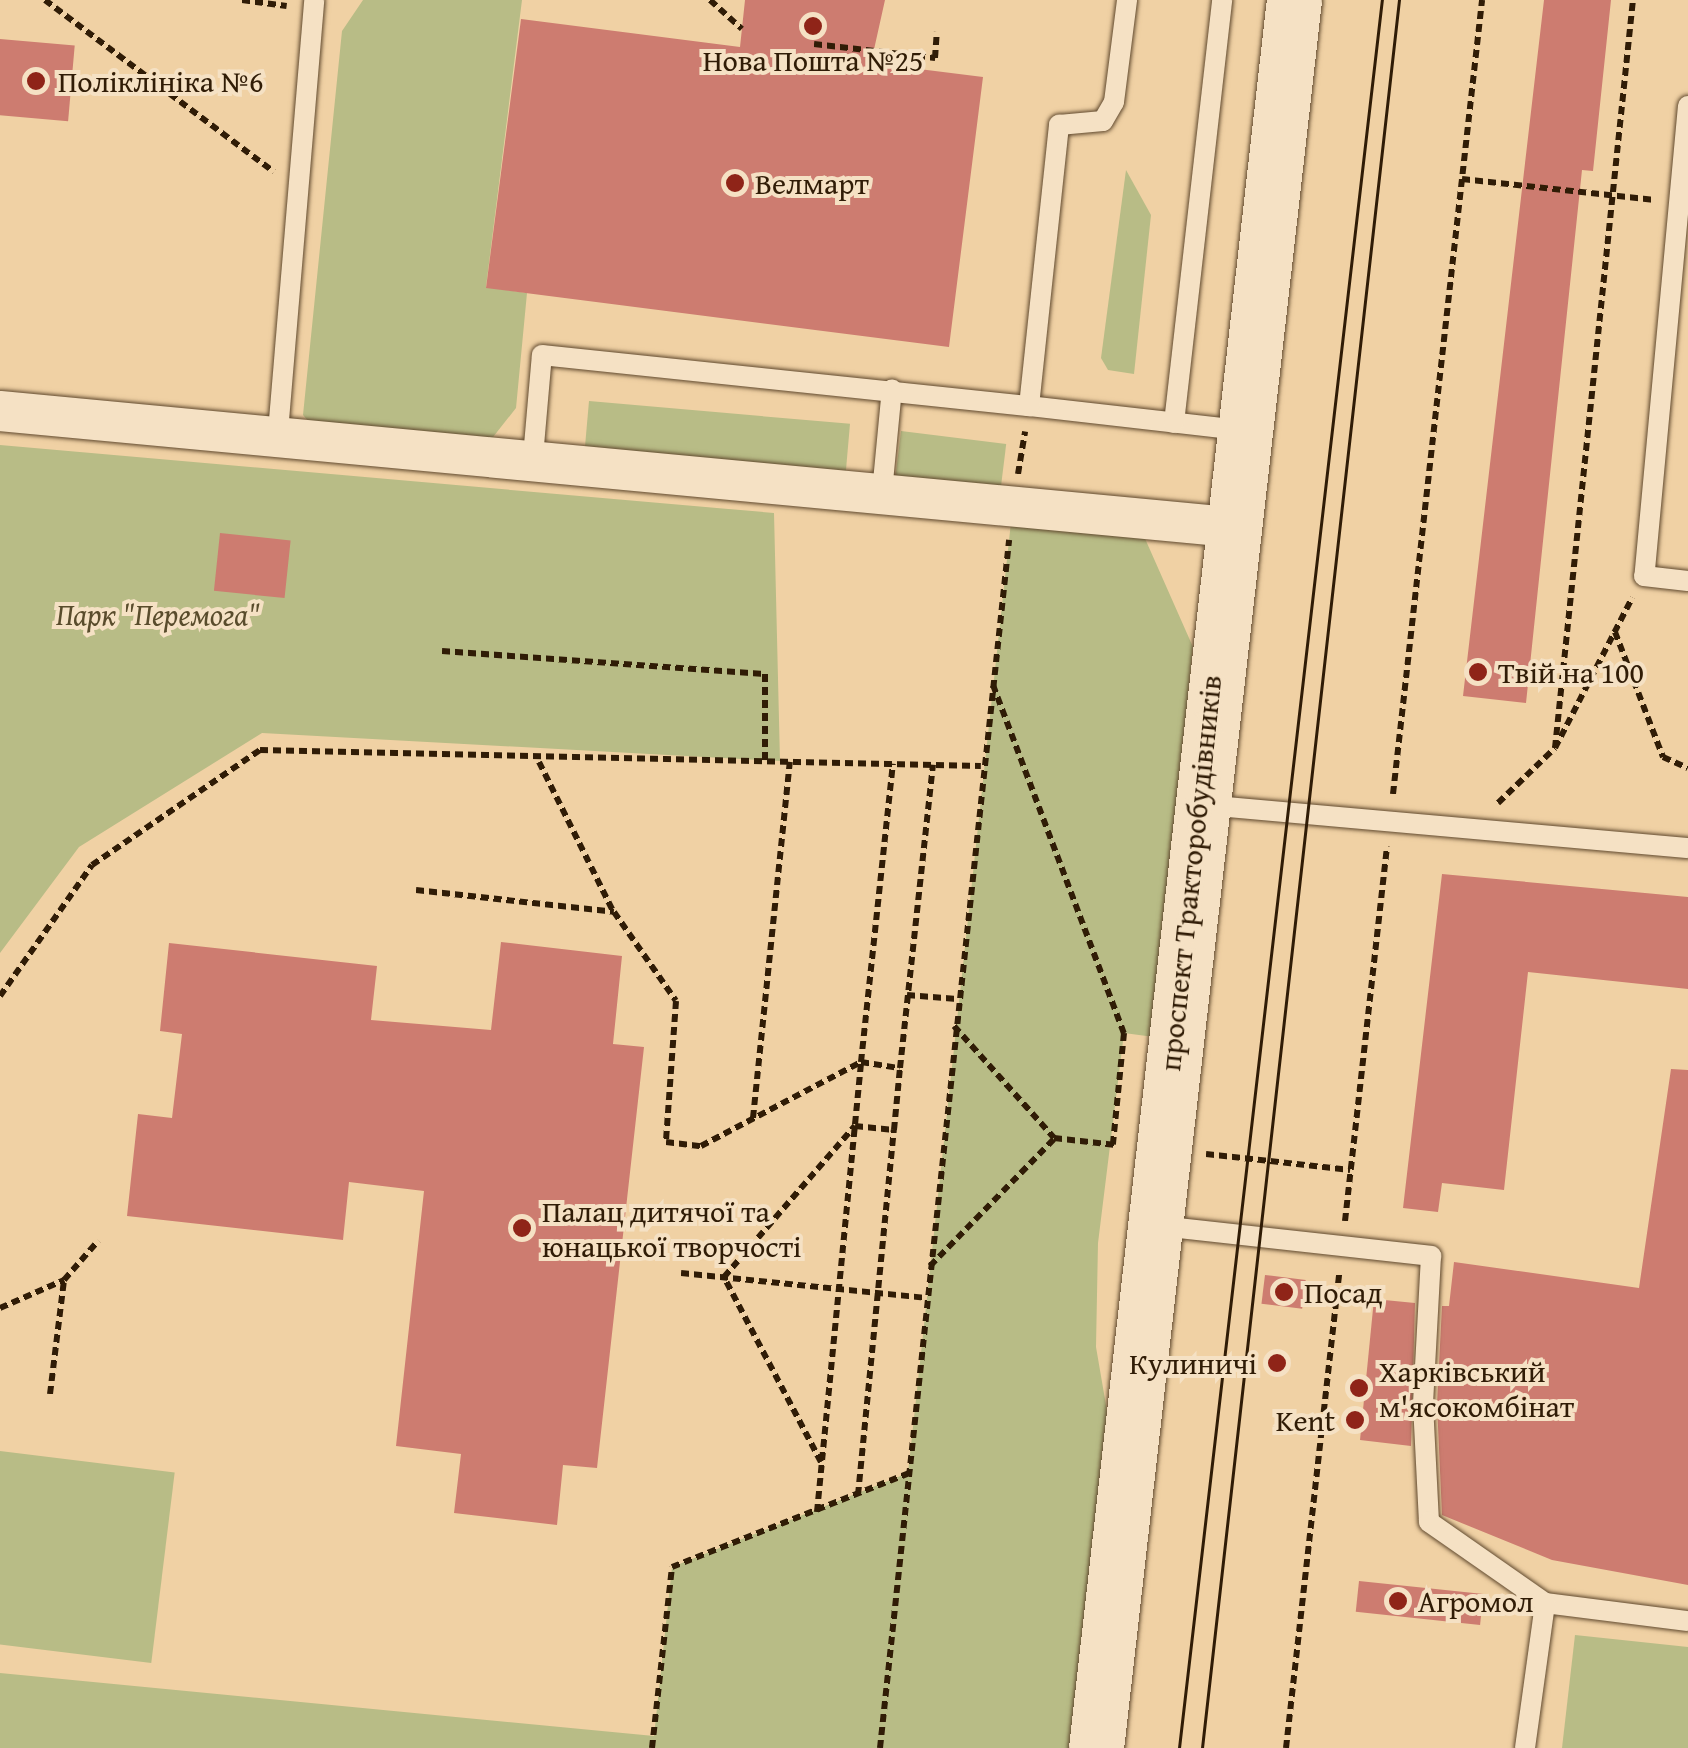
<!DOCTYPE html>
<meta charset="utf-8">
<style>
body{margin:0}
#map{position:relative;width:1688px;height:1748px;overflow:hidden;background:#f0d1a4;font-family:"Gentium Book Plus",serif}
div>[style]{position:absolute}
.green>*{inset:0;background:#b8bc86;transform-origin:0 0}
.building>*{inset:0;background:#cd7c70;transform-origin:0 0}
.path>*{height:6px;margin-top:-3px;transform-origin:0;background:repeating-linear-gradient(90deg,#301c06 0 8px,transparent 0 13px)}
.roads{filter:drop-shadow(0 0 2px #60492e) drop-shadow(0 0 2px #60492e)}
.lane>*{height:20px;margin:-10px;padding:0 10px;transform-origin:10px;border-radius:10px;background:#f5e1c4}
.street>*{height:40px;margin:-20px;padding:0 20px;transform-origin:20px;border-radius:20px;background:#f5e1c4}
.secondary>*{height:55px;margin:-27.5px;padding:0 27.5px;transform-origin:27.5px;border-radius:27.5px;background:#f5e1c4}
.tram>*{height:2.5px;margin:-1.25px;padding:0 1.25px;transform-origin:1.25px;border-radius:1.25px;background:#301c06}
.dots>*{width:28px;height:28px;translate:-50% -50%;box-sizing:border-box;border:5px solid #f5e1c4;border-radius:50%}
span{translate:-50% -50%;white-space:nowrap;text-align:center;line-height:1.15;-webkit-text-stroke:8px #f5e1c4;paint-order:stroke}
.poi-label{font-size:30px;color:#301c06}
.left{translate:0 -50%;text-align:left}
.right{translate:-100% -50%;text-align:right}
.park-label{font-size:30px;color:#594c2c;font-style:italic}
.street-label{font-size:30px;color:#301c06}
</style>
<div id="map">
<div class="green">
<i style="clip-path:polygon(363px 0,522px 0,486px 287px,527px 293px,516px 408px,486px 446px,316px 430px,303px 415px,342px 31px)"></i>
<i style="clip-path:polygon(1126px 170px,1151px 215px,1134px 374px,1108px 370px,1101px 358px)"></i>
<i style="left:589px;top:401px;width:262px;height:47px;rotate:5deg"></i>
<i style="left:901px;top:431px;width:106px;height:49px;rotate:7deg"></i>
<i style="clip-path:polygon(0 445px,774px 513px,780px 761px,262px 733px,79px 847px,0 953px)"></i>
<i style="clip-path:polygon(1011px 522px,1143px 534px,1193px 647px,1154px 1037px,1124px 1033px,1098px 1243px,1096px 1347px,1107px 1411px,1074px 1748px,0 1748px,0 1673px,654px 1736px,672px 1567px,908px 1473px)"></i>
<i style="left:0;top:1451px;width:176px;height:192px;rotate:7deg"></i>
<i style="clip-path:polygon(1575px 1635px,1688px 1647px,1688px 1748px,1562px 1748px)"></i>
</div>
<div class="building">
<i style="clip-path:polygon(745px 0,885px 0,871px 63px,983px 77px,949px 347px,486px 288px,521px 19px,740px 47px)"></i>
<i style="clip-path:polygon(1544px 0,1611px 0,1593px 171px,1582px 170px,1526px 703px,1463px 696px)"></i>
<i style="left:0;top:39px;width:75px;height:76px;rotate:5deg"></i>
<i style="left:220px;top:533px;width:71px;height:58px;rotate:6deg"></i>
<i style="clip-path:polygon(1442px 874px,1688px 897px,1688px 989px,1528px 972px,1504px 1190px,1442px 1183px,1438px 1212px,1403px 1208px)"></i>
<i style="clip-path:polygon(501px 942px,622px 956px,613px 1044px,644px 1047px,597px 1468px,563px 1465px,557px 1525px,454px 1513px,461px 1454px,396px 1446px,424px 1191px,349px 1182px,343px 1240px,127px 1216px,138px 1114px,172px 1118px,182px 1034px,160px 1031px,169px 943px,377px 966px,371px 1020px,491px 1030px)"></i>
<i style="clip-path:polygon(1671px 1069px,1688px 1070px,1688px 1585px,1552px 1560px,1442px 1515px,1437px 1404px,1442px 1306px,1449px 1306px,1454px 1262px,1639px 1288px)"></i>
<i style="left:1265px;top:1275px;width:41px;height:29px;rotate:7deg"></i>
<i style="clip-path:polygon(1374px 1299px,1415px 1303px,1411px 1446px,1360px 1440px)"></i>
<i style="left:1359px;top:1581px;width:125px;height:31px;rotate:6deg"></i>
</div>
<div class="path">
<i style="left:45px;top:0;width:286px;rotate:36.9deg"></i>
<i style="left:242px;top:0;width:45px;rotate:7.6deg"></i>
<i style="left:710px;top:0;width:43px;rotate:42.2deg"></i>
<i style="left:814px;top:44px;width:122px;rotate:6.6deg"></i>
<i style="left:935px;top:58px;width:26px;rotate:-86deg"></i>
<i style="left:1462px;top:179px;width:194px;rotate:6.2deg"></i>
<i style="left:1018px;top:474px;width:43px;rotate:-80.5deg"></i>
<i style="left:1615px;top:632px;width:134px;rotate:69deg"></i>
<i style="left:1663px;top:757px;width:27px;rotate:24deg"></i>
<i style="left:442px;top:651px;width:324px;rotate:4.1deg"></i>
<i style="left:765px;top:674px;width:87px;rotate:90deg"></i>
<i style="left:993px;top:685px;width:372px;rotate:69.4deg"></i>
<i style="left:1124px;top:1033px;width:112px;rotate:95.7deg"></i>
<i style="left:1555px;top:748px;width:752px;rotate:-84.05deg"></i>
<i style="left:539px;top:762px;width:166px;rotate:63.6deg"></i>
<i style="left:1393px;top:794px;width:799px;rotate:-83.6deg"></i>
<i style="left:1498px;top:803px;width:79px;rotate:-44deg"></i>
<i style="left:1555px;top:748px;width:169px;rotate:-62.8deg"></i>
<i style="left:416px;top:890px;width:199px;rotate:6.3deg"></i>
<i style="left:614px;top:912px;width:108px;rotate:55.1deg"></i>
<i style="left:676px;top:1001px;width:141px;rotate:94.1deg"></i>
<i style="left:666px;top:1142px;width:35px;rotate:7deg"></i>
<i style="left:701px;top:1146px;width:181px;rotate:-27.7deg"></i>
<i style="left:861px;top:1062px;width:300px;rotate:-83.9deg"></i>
<i style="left:907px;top:995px;width:50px;rotate:4.6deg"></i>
<i style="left:0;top:996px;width:160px;rotate:-54.9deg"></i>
<i style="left:92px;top:865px;width:204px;rotate:-34.4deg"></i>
<i style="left:260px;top:750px;width:721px;rotate:1.27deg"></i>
<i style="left:954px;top:1026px;width:150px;rotate:48.2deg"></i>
<i style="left:1054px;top:1138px;width:62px;rotate:6.4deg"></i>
<i style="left:753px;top:1118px;width:358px;rotate:-84.1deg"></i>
<i style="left:1206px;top:1154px;width:145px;rotate:6.3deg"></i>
<i style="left:1345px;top:1221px;width:377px;rotate:-83.6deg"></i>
<i style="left:930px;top:1266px;width:177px;rotate:-45.7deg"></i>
<i style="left:681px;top:1273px;width:246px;rotate:5.8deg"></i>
<i style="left:0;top:1308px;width:70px;rotate:-23.6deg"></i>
<i style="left:50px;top:1394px;width:115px;rotate:-83deg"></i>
<i style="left:64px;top:1280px;width:52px;rotate:-48.9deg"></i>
<i style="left:821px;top:1462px;width:209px;rotate:-117.7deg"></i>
<i style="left:724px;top:1277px;width:200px;rotate:-49.1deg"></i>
<i style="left:855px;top:1126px;width:39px;rotate:6deg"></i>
<i style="left:894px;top:1130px;width:62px;rotate:-84.5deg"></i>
<i style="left:858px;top:1495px;width:367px;rotate:-84.4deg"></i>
<i style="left:817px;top:1512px;width:452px;rotate:-84.4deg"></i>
<i style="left:861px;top:1062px;width:39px;rotate:9deg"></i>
<i style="left:900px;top:1068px;width:305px;rotate:-83.8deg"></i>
<i style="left:652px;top:1748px;width:182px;rotate:-83.7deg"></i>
<i style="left:672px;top:1567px;width:255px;rotate:-21.6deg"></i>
<i style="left:880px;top:1748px;width:1215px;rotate:-83.9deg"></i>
<i style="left:1286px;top:1748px;width:478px;rotate:-83.6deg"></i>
</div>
<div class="roads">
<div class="lane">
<i style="left:1688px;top:106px;width:472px;rotate:95.3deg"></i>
<i style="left:1644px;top:576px;width:44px;rotate:6.5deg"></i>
<i style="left:1029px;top:406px;width:213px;rotate:6.5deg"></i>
<i style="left:1174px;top:423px;width:426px;rotate:-83.5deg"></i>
<i style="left:278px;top:432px;width:433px;rotate:-85.2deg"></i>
<i style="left:533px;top:457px;width:102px;rotate:-85deg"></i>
<i style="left:542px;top:355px;width:490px;rotate:6deg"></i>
<i style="left:1029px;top:406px;width:283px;rotate:-83.9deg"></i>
<i style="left:1059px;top:125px;width:44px;rotate:-5.2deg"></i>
<i style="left:1103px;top:121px;width:22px;rotate:-60deg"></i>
<i style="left:1114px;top:102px;width:103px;rotate:-82.7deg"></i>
<i style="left:882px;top:492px;width:103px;rotate:-84.5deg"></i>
<i style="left:1205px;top:805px;width:485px;rotate:5.1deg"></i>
<i style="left:1160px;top:1226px;width:273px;rotate:6.3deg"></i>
<i style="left:1431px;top:1256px;width:148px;rotate:93.1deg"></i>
<i style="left:1423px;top:1404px;width:118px;rotate:87.1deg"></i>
<i style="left:1429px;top:1522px;width:141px;rotate:34.9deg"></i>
<i style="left:1545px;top:1603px;width:144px;rotate:7.2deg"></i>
<i style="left:1525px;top:1748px;width:146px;rotate:-82.1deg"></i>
</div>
<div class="street">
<i style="left:0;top:411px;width:1234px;rotate:5.39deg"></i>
</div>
<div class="secondary">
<i style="left:1096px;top:1748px;width:1759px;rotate:-83.54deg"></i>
</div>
</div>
<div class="tram">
<i style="left:1179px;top:1748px;width:1760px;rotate:-83.38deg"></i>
<i style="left:1202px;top:1748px;width:1759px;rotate:-83.57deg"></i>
</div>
<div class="dots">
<i style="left:813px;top:26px;background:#8f2418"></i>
<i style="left:36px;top:81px;background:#8f2418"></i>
<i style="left:735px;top:183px;background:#8f2418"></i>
<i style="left:1478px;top:672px;background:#8f2418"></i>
<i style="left:522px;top:1228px;background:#8f2418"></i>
<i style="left:1284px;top:1292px;background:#8f2418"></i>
<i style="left:1277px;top:1363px;background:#8f2418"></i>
<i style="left:1359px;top:1388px;background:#8f2418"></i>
<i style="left:1355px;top:1420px;background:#8f2418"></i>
<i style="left:1398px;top:1601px;background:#8f2418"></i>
</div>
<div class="poi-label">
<span style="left:813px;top:60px">Нова Пошта №25</span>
<span class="left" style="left:58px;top:81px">Поліклініка №6</span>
<span class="left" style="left:755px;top:183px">Велмарт</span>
<span class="left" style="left:1498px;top:672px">Твій на 100</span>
<span class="left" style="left:542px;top:1228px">Палац дитячої та<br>юнацької творчості</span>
<span class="left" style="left:1304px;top:1292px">Посад</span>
<span class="right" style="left:1257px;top:1363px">Кулиничі</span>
<span class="left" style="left:1379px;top:1388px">Харківський<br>м'ясокомбінат</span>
<span class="right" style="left:1335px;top:1420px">Kent</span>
<span class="left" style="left:1418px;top:1601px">Агромол</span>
</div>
<div class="park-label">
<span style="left:158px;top:614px">Парк "Перемога"</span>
</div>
<div class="street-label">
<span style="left:1190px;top:873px;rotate:-84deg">проспект Тракторобудівників</span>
</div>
</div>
